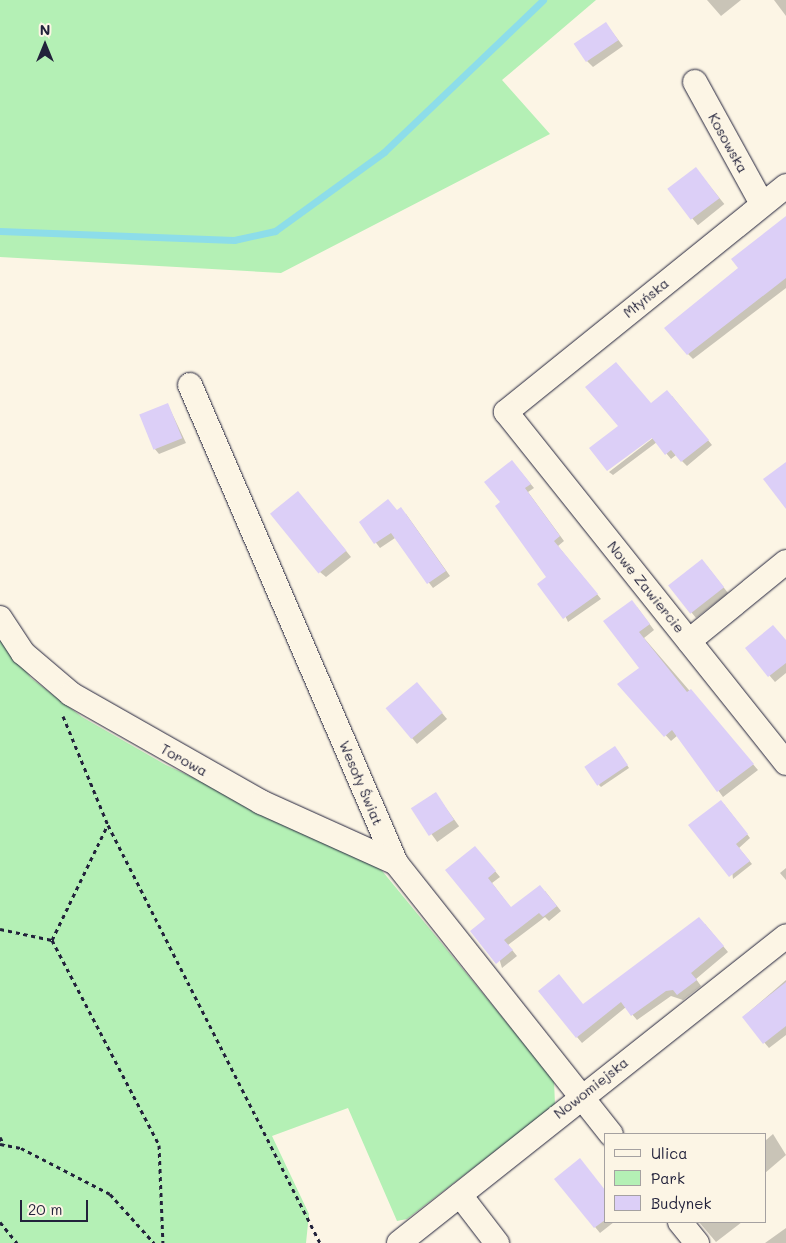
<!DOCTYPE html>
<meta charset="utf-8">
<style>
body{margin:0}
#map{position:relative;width:786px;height:1243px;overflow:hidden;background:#fcf5e5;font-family:Mali,sans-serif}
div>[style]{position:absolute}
.green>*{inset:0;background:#b4f0b5}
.shadow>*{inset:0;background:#0003;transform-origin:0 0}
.stream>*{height:7px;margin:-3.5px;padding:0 3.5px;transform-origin:3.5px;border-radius:3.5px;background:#8ddde9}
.building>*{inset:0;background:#dccff7;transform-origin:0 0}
.path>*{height:3px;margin-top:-1.5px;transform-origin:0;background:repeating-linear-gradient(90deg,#22223b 0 4px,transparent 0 8px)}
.roads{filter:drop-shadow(0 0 1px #22223b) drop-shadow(0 0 1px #22223b)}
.minor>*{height:24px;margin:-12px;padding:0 12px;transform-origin:12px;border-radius:12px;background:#fcf5e5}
span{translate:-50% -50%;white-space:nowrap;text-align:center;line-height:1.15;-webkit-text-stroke:5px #fcf5e5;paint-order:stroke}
.street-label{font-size:14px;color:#22223b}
.legend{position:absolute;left:604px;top:1133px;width:162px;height:90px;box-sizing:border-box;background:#fcf5e5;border:1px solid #a5a1a1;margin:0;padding:6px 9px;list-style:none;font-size:15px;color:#22223b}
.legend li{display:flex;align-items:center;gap:10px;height:25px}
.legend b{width:25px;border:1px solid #a5a1a1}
.north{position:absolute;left:20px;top:20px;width:50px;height:50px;-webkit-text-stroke:4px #fcf5e5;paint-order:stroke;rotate:0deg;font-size:14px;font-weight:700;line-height:20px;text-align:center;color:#22223b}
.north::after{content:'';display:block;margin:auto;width:18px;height:22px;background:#22223b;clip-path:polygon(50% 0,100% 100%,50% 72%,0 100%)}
.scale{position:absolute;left:20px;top:1200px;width:68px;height:22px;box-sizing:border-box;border:2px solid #22223b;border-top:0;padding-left:6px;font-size:15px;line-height:18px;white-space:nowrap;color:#22223b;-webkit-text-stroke:4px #fcf5e5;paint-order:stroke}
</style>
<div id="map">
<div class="green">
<i style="clip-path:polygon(0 0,596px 0,502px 80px,550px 134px,281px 273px,0 257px)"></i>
<i style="clip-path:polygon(0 634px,31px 678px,82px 717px,166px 765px,374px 861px,554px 1080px,555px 1105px,407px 1219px,397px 1221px,348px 1108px,272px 1136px,309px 1214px,306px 1243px,0 1243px)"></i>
</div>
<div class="shadow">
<i style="clip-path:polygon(707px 0,741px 0,721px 16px)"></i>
<i style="clip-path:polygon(774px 0,786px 0,786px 16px)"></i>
<i style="clip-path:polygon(606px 24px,623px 46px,593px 67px,587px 61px)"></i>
<i style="left:696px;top:169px;width:45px;height:34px;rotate:51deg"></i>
<i style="clip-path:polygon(786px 218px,786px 288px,693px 359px,688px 354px,740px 268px)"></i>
<i style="clip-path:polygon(672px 396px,712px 445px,687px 466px,676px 455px,671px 459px,657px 442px,613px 475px,609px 472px,657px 435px,651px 405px)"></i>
<i style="clip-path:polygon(168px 405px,186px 443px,159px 454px,154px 448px)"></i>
<i style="clip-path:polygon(516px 466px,534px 488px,528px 492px,564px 541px,558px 546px,601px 599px,568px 622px,548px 578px,501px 503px)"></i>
<i style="clip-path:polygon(303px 498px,351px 557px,326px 577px,320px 572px)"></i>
<i style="clip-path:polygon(397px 511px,406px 514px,450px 576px,433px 588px,395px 538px,380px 548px,360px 522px)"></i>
<i style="clip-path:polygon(707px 566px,728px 593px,696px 618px,670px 586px)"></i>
<i style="clip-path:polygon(637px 607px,654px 630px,644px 638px,758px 770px,723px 797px,678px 735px,671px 741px,619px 685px,640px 668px)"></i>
<i style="clip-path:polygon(786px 641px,786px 673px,775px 682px,746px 648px)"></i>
<i style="clip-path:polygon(422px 689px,447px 719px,417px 744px,387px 708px)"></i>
<i style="clip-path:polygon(617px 750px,629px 768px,601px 787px,599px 785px)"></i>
<i style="left:435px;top:793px;width:41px;height:27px;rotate:54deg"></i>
<i style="clip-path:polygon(724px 804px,750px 838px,739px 848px,752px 864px,733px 879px)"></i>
<i style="clip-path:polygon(479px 852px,500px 877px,492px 883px,511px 908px,545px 891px,561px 911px,549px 921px,545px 917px,508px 945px,517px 956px,502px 968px,487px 919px)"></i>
<i style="clip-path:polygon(786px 868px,786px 880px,780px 873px)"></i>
<i style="clip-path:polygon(705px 924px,728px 952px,696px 979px,701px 986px,683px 1000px,671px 996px,637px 1020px,626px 1007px,582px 1043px,577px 1037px,584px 1005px)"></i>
<i style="clip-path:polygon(786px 980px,786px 1035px,769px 1048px,743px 1017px)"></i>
<i style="clip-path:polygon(773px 1134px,786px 1155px,765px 1173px,765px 1141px)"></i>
<i style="clip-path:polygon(556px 1179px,605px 1190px,605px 1222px,614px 1222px,600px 1233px)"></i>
<i style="clip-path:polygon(699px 1222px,742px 1222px,716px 1242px)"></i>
<i style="clip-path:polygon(786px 1228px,786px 1243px,765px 1243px)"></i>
</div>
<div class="stream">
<i style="left:0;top:231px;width:234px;rotate:2.2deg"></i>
<i style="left:234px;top:240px;width:42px;rotate:-12.4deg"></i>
<i style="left:275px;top:231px;width:135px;rotate:-35.9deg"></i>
<i style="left:384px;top:152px;width:220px;rotate:-43.7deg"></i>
</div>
<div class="building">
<i style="left:606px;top:22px;width:22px;height:39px;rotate:56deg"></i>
<i style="left:696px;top:167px;width:39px;height:36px;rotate:53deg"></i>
<i style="clip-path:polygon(786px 216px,786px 278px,687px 355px,664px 328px,738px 268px,731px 259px)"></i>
<i style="clip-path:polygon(616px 362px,651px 403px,667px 390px,709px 440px,681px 462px,671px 450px,665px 455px,652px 438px,607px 471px,589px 448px,618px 426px,585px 387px)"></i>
<i style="left:168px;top:403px;width:38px;height:31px;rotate:68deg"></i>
<i style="clip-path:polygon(512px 460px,531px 484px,525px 488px,560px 536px,554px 541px,598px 594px,563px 619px,537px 584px,546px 577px,495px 506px,500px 502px,484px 482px)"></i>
<i style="clip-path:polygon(786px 462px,786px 509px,763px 479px)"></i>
<i style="left:298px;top:491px;width:77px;height:36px;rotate:51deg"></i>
<i style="clip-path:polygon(388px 499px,397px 510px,401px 507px,446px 571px,427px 584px,391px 533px,374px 544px,359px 522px)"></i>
<i style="left:702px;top:559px;width:36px;height:43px;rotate:52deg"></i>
<i style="clip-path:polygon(632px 600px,650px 624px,639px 632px,687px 692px,691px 689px,754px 764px,717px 792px,672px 730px,664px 737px,617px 684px,639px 668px,603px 621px)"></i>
<i style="clip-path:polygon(773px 625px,786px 640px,786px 663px,768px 677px,745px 648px)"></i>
<i style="left:417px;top:682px;width:40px;height:41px;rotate:50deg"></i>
<i style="left:615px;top:746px;width:23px;height:37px;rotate:56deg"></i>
<i style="left:436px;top:792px;width:33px;height:30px;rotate:57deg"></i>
<i style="clip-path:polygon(721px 800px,748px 834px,736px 844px,750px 861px,729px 877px,688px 825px)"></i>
<i style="clip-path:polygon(475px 846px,496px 871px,488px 878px,511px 907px,540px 885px,557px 906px,543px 917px,539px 913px,504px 940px,513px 950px,496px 964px,470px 931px,485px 919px,445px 870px)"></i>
<i style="clip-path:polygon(699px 917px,724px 946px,691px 973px,697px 980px,677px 995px,673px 990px,666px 991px,631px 1016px,621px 1002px,576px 1038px,538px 991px,559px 974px,583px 1004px)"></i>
<i style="clip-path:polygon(786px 982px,786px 1026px,763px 1044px,742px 1017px)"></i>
<i style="clip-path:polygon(580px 1158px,605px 1190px,605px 1220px,594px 1228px,554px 1179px)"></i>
</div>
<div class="path">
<i style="left:63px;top:716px;width:118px;rotate:67.6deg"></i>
<i style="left:108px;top:825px;width:469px;rotate:63.1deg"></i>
<i style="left:0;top:929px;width:53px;rotate:11.9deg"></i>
<i style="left:52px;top:940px;width:127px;rotate:-64.2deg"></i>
<i style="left:52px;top:940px;width:231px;rotate:62.4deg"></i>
<i style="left:159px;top:1145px;width:98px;rotate:87.7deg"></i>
<i style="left:0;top:1137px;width:9px;rotate:63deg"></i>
<i style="left:0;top:1144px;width:21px;rotate:11deg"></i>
<i style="left:21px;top:1148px;width:100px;rotate:27.3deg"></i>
<i style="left:110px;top:1194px;width:66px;rotate:48.1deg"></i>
<i style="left:0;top:1222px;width:27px;rotate:51deg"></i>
</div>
<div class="roads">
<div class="minor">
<i style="left:695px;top:82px;width:139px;rotate:61.2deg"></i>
<i style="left:786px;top:186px;width:360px;rotate:141.1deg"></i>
<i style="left:506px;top:412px;width:449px;rotate:51.4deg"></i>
<i style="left:190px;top:385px;width:520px;rotate:66.69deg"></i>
<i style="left:396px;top:863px;width:346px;rotate:51.6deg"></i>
<i style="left:0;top:618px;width:42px;rotate:56.7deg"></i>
<i style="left:23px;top:653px;width:63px;rotate:40.5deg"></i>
<i style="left:71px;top:694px;width:219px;rotate:29.6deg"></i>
<i style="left:261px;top:802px;width:148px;rotate:24.3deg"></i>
<i style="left:689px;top:641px;width:125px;rotate:-39.2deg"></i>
<i style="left:460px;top:1195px;width:61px;rotate:52.4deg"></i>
<i style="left:680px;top:1222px;width:27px;rotate:51deg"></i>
<i style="left:399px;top:1243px;width:494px;rotate:-38.4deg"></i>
</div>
</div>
<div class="street-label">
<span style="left:728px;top:143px;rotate:61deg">Kosowska</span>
<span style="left:646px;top:298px;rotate:-39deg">Młyńska</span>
<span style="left:646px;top:587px;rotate:51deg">Nowe Zawiercie</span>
<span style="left:184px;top:760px;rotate:29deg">Torowa</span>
<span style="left:361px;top:783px;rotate:67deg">Wesoły Świat</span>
<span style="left:591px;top:1088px;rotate:-38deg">Nowomiejska</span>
</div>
<ul class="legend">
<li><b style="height:6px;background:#fcf5e5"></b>Ulica</li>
<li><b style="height:14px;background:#b4f0b5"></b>Park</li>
<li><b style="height:14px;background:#dccff7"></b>Budynek</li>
</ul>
<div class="north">N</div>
<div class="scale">20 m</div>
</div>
